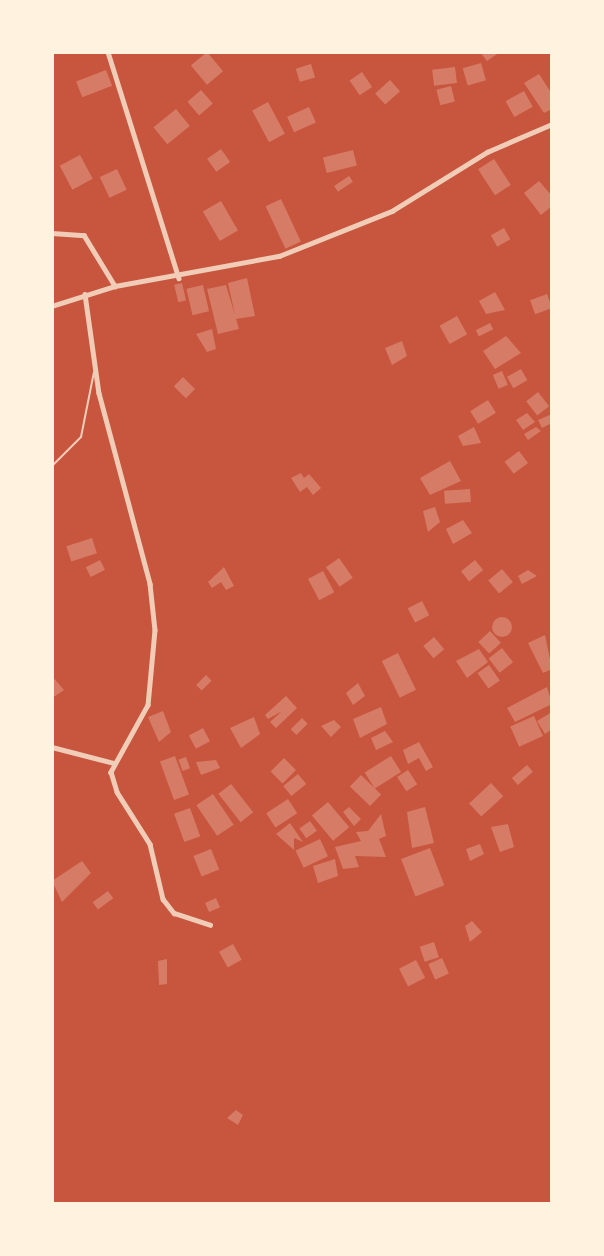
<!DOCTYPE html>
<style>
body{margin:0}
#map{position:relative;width:604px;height:1256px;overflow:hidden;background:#c8553d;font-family:"Roboto Condensed",sans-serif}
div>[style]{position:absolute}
.building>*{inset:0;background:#d67c66;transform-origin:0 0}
.round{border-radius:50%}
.service>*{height:2px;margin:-1px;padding:0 1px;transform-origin:1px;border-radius:1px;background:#f1ccb7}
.minor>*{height:4.5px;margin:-2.25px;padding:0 2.25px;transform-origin:2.25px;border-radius:2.25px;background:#f1ccb7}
span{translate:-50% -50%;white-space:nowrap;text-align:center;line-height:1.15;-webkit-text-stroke:4.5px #fff3e0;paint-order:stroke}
.frame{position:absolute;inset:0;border:54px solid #fff3e0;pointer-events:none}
</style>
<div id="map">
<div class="building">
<i style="left:207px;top:52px;width:25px;height:21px;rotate:50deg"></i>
<i style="clip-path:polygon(480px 52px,500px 52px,487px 61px)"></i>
<i style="left:481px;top:63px;width:18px;height:19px;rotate:74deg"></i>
<i style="left:311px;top:64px;width:14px;height:16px;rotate:73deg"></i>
<i style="left:455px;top:67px;width:16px;height:23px;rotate:83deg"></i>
<i style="left:106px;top:70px;width:17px;height:32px;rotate:69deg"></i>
<i style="left:362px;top:72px;width:18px;height:15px;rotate:56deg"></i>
<i style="clip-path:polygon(539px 74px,552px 94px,552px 109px,544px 113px,524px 83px)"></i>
<i style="left:390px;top:80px;width:15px;height:20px;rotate:48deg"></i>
<i style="left:451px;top:86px;width:16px;height:15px;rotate:76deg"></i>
<i style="left:201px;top:90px;width:18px;height:18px;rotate:49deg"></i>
<i style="left:524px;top:91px;width:18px;height:21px;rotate:61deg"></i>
<i style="left:268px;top:102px;width:36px;height:18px;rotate:62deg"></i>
<i style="left:309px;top:107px;width:17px;height:24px;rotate:66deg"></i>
<i style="left:176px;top:109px;width:22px;height:29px;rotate:51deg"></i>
<i style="left:221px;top:149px;width:16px;height:17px;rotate:55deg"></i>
<i style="left:353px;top:150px;width:16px;height:31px;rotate:76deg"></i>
<i style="left:80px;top:155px;width:27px;height:23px;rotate:62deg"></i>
<i style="left:494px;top:159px;width:31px;height:19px;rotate:57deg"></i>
<i style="left:117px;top:169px;width:23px;height:19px;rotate:65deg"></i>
<i style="left:349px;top:176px;width:7px;height:18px;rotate:56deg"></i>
<i style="clip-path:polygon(539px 181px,552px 196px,552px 206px,541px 215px,524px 193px)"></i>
<i style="left:281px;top:199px;width:47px;height:17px;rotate:65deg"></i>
<i style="left:221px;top:201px;width:34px;height:21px;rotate:60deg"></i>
<i style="left:504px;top:228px;width:13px;height:15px;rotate:61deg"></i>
<i style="clip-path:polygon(247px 278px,255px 316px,236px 319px,239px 329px,218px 334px,207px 289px,226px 285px,235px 315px,228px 283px)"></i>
<i style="left:182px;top:283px;width:18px;height:8px;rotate:77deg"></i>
<i style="left:203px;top:285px;width:27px;height:17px;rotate:77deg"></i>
<i style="clip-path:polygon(495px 292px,505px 310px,486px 314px,479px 301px)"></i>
<i style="left:547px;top:294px;width:15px;height:18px;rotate:70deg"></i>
<i style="left:457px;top:316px;width:21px;height:20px;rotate:61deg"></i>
<i style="left:490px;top:323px;width:7px;height:16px;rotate:63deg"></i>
<i style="clip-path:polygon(212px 329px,216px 349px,207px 352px,196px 334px)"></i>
<i style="clip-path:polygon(506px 336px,521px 353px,495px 369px,483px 351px)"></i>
<i style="clip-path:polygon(402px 341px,407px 356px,392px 365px,385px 348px)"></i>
<i style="left:521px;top:369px;width:13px;height:16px;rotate:61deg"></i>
<i style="left:502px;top:371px;width:15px;height:10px;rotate:67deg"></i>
<i style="left:183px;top:377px;width:17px;height:13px;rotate:45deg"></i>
<i style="left:538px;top:392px;width:18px;height:15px;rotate:52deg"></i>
<i style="left:488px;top:400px;width:15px;height:21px;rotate:58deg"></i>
<i style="clip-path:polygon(527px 413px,535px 422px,523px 430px,516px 420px)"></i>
<i style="clip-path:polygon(552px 414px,552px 423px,542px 428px,538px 420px)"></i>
<i style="clip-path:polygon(474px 427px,481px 443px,463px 446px,458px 436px)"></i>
<i style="clip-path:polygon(536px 427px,541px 431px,528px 440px,524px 434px)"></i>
<i style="left:519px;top:451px;width:15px;height:18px;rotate:53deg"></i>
<i style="clip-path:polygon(450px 461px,461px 481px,430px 495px,420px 478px)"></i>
<i style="clip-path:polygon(301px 473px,304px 478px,309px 474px,321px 488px,313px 495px,307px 487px,300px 492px,291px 478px)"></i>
<i style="left:470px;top:489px;width:13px;height:26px;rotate:86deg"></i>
<i style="clip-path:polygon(435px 507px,440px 522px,428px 532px,423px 511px)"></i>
<i style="clip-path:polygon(463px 520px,472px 533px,453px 544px,446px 529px)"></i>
<i style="left:92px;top:538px;width:16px;height:27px;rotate:72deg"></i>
<i style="left:339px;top:558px;width:24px;height:16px;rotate:55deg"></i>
<i style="left:100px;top:560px;width:11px;height:16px;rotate:63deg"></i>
<i style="left:475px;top:560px;width:13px;height:18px;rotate:51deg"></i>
<i style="clip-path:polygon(224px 567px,234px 586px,226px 590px,221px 582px,212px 588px,208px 582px)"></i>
<i style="left:502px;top:569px;width:17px;height:18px;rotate:50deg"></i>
<i style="clip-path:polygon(528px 570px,537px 576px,522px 584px,518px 576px)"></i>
<i style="left:323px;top:571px;width:24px;height:17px;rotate:62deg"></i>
<i style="left:422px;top:601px;width:16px;height:16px;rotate:63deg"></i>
<i class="round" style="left:492px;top:617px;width:20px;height:20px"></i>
<i style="left:490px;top:631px;width:16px;height:16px;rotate:47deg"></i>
<i style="clip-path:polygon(545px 635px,552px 669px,543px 673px,528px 643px)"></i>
<i style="left:434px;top:637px;width:16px;height:14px;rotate:50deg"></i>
<i style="left:502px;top:648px;width:18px;height:17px;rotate:52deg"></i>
<i style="clip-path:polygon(479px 649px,488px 662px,467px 678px,456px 661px)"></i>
<i style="left:398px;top:653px;width:41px;height:18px;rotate:64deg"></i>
<i style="left:489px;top:665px;width:19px;height:14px;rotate:55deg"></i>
<i style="left:206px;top:675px;width:8px;height:14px;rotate:45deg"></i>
<i style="clip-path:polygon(52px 676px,64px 690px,52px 698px)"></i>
<i style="clip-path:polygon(358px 683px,365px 696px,353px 705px,346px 693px)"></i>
<i style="clip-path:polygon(547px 687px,552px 704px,515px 722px,507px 708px)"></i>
<i style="clip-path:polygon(286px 696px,297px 708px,276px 728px,270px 722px,282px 711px,268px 719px,265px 715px)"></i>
<i style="clip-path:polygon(381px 707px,387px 724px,360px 738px,353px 719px)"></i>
<i style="clip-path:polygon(163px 711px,171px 732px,159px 742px,148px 717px)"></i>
<i style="clip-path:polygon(552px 712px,552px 729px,545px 734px,537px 721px)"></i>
<i style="left:534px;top:716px;width:22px;height:26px;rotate:66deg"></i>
<i style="clip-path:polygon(254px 717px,260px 734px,241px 748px,230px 728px)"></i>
<i style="left:302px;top:718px;width:8px;height:16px;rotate:45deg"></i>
<i style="clip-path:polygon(334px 720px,341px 727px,331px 737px,321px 726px)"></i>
<i style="left:203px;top:728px;width:15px;height:16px;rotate:62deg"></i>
<i style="clip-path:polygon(385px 731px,393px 742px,376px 750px,371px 738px)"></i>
<i style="clip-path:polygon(419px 742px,433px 767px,426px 771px,419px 758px,408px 764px,403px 750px)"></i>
<i style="left:175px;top:756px;width:41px;height:16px;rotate:70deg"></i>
<i style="left:391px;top:756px;width:19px;height:31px;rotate:58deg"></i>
<i style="left:186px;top:757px;width:12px;height:8px;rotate:70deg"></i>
<i style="left:284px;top:758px;width:17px;height:19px;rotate:45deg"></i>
<i style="clip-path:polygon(216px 760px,220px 768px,201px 775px,196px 762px)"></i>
<i style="left:527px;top:765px;width:9px;height:20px;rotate:49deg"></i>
<i style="left:408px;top:770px;width:17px;height:13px;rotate:57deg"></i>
<i style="left:298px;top:774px;width:13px;height:19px;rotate:51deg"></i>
<i style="left:361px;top:775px;width:28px;height:16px;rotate:44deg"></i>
<i style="left:491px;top:783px;width:18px;height:30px;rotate:47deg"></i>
<i style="left:231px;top:784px;width:36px;height:16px;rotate:52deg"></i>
<i style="left:213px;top:794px;width:37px;height:20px;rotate:56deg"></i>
<i style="left:288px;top:799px;width:17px;height:26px;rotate:57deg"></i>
<i style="left:328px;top:802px;width:33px;height:21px;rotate:50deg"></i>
<i style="clip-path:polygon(349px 807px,361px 819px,354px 826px,343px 812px)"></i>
<i style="clip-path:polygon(425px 807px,434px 843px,412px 848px,407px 812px)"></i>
<i style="left:190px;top:808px;width:30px;height:17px;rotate:70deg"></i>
<i style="clip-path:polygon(381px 814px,386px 836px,379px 839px,386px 857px,355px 856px,359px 867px,343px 869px,335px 847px,361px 841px,356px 832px,368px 831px)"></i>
<i style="left:310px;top:821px;width:12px;height:13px;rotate:55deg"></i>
<i style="clip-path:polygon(290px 823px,303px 842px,294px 838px,294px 850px,276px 834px)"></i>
<i style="clip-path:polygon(508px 824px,514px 847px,500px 852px,491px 827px)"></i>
<i style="left:320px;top:839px;width:19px;height:27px;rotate:65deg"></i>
<i style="clip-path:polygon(480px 844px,484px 854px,470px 861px,466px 849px)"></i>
<i style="left:430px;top:848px;width:40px;height:31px;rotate:69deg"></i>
<i style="left:211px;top:849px;width:22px;height:19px;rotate:68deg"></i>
<i style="clip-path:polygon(335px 859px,338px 876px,318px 883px,313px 866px)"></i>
<i style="clip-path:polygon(82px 861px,91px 873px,62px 902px,52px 881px)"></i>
<i style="left:108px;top:891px;width:9px;height:19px;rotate:54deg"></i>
<i style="left:216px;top:898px;width:10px;height:12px;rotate:66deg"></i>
<i style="clip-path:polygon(472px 921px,482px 932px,470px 942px,465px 926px)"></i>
<i style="left:434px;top:942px;width:16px;height:15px;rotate:72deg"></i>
<i style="left:233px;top:944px;width:18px;height:16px;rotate:61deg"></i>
<i style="left:442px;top:958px;width:17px;height:15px;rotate:66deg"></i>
<i style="clip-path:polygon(167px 959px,167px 984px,159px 985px,158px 961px)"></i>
<i style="left:416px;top:960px;width:20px;height:19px;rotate:63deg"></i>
<i style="clip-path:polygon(236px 1110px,243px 1115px,238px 1125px,227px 1118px)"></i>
</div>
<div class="service">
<i style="left:52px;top:466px;width:41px;rotate:-45deg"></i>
<i style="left:81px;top:437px;width:66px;rotate:-78.7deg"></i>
</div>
<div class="minor">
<i style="left:108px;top:52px;width:237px;rotate:72.6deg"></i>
<i style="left:52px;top:233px;width:32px;rotate:4deg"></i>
<i style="left:84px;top:235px;width:60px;rotate:58.7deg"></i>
<i style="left:85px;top:294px;width:100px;rotate:82deg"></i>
<i style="left:99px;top:393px;width:198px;rotate:75deg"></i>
<i style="left:150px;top:584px;width:46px;rotate:83.8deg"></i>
<i style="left:155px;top:630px;width:75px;rotate:95.3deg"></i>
<i style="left:148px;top:705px;width:77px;rotate:118.9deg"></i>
<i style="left:111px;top:772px;width:21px;rotate:73deg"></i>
<i style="left:117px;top:792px;width:62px;rotate:57.6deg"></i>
<i style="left:150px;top:844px;width:57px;rotate:76.7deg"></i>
<i style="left:163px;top:899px;width:18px;rotate:52deg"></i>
<i style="left:174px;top:913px;width:38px;rotate:18deg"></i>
<i style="left:52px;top:306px;width:66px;rotate:-17.6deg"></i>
<i style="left:115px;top:286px;width:167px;rotate:-10.4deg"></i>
<i style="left:279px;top:256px;width:122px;rotate:-21.7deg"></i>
<i style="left:392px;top:211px;width:112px;rotate:-31.8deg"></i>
<i style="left:487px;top:152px;width:71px;rotate:-23.3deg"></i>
<i style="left:52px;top:747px;width:64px;rotate:14.5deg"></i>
</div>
<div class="frame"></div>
</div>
